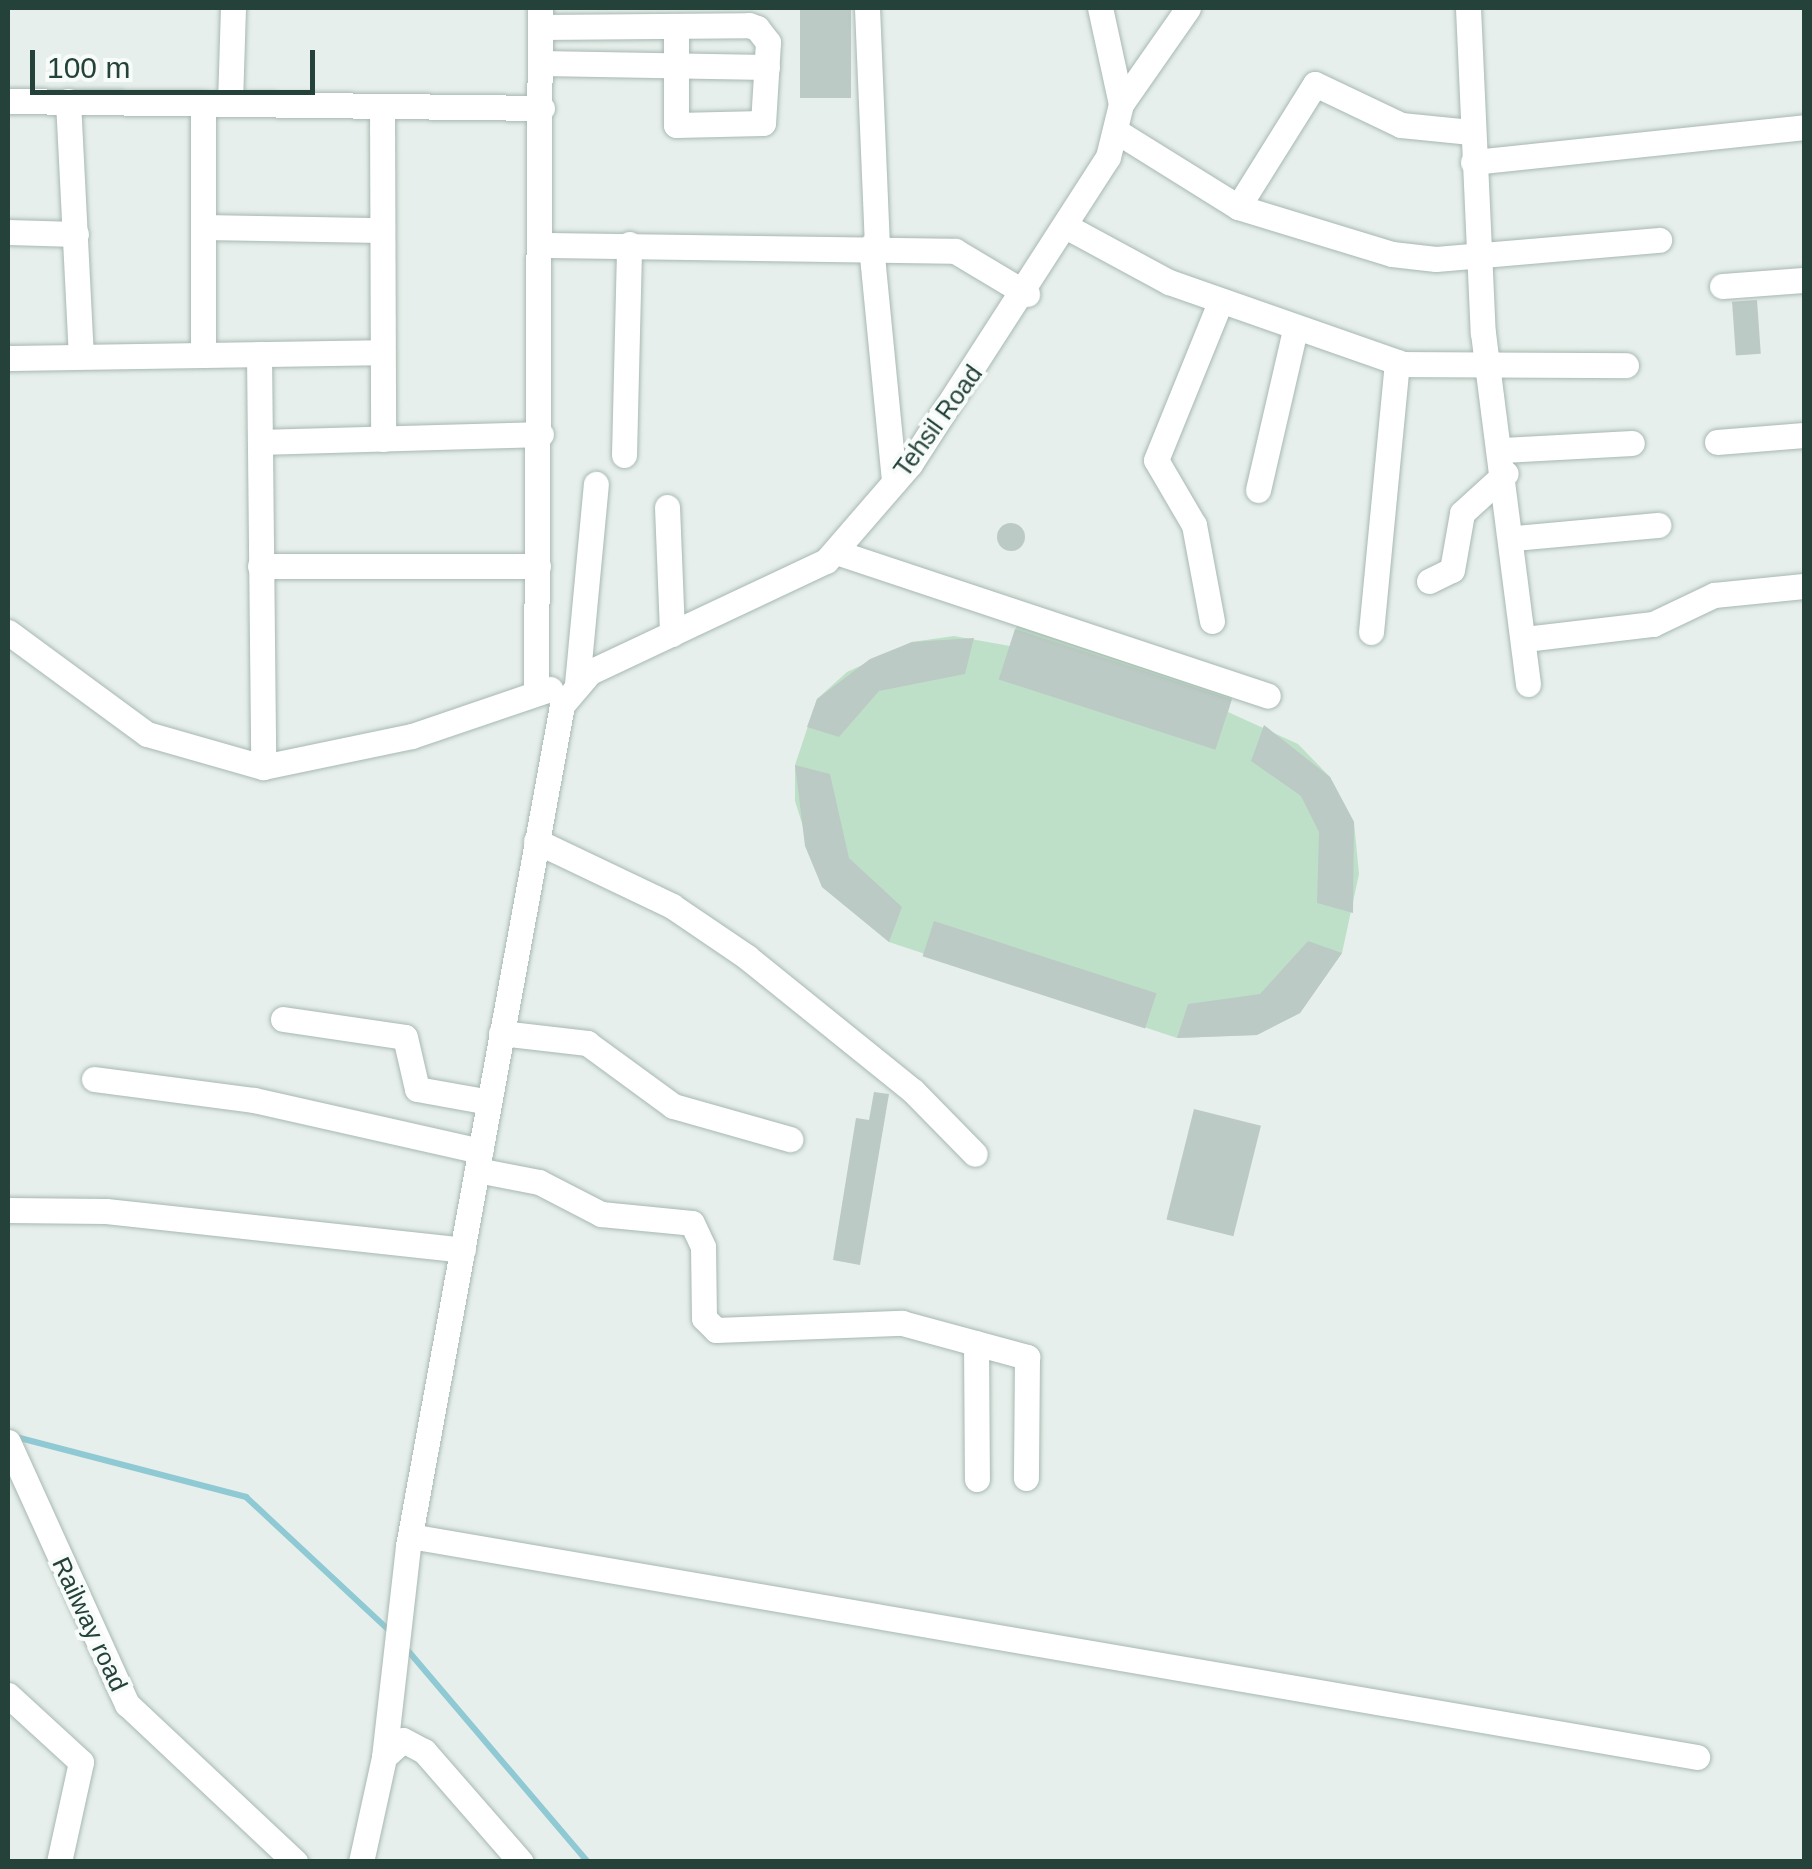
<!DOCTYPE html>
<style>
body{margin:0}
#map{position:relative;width:1812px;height:1869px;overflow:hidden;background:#e6efeb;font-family:Helvetica,sans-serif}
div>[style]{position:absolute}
.green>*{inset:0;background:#bfe0c8}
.stream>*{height:6px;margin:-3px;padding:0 3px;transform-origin:3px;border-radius:3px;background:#8ec9d4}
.building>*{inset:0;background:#bbcac4;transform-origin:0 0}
.round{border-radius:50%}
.roads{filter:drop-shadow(0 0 2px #a8b8b2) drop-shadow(0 0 2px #a8b8b2)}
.minor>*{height:25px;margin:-12.5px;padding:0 12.5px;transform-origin:12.5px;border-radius:12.5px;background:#fff}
span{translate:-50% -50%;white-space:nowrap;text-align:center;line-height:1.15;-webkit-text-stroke:8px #f7fbf9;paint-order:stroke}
.street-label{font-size:25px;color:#24423a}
.frame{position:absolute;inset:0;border:10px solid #24423a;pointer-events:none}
.scale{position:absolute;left:30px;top:50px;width:285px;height:45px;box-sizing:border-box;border:5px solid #24423a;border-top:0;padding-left:12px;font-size:30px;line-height:35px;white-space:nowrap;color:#24423a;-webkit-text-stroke:8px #f7fbf9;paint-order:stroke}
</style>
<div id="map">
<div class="green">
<i style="clip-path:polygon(1017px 625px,1234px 691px,1228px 712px,1298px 744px,1330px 777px,1354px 822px,1359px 874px,1342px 953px,1300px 1013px,1257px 1035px,1177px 1038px,889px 942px,822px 887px,795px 801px,795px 765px,817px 699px,847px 672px,912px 642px,954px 636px,1010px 646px)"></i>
</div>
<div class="stream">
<i style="left:16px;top:1437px;width:238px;rotate:14.6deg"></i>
<i style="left:246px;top:1497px;width:200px;rotate:43deg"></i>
<i style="left:404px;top:1646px;width:284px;rotate:49.6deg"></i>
</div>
<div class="building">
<i style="left:800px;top:8px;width:51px;height:90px"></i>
<i style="left:1757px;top:300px;width:54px;height:25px;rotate:86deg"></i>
<i class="round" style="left:997px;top:523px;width:28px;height:28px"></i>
<i style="left:1015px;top:629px;width:228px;height:53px;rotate:18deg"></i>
<i style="clip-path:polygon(974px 638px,965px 674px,879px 691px,839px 737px,807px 727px,817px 699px,870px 659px,912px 642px)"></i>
<i style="clip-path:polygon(1264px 725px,1330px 777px,1354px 822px,1353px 913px,1317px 903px,1319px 832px,1301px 796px,1251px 761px)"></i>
<i style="clip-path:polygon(795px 765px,830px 774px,849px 858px,902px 907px,889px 942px,822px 887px,805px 846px)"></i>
<i style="left:934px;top:921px;width:234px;height:37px;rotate:18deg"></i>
<i style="clip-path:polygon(1308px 941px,1342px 953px,1300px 1013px,1257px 1035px,1177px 1038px,1188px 1004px,1260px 994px)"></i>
<i style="clip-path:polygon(874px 1092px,889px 1094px,860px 1265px,833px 1260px,856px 1118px,869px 1120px)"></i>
<i style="left:1194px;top:1109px;width:69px;height:114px;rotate:14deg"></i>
</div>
<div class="roads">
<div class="minor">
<i style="left:867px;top:8px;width:238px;rotate:87.6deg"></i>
<i style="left:1468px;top:8px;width:325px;rotate:87.4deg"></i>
<i style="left:1483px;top:333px;width:354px;rotate:82.7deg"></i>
<i style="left:540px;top:27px;width:209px;rotate:-0.5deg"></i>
<i style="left:749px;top:25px;width:9px;rotate:21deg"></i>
<i style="left:757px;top:28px;width:18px;rotate:52deg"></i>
<i style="left:768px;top:42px;width:81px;rotate:93.5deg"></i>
<i style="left:763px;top:123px;width:87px;rotate:178.7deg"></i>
<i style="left:676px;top:125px;width:99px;rotate:-90deg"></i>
<i style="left:541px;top:63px;width:226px;rotate:1deg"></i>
<i style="left:8px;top:101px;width:534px;rotate:0.75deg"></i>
<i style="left:68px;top:101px;width:255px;rotate:87.1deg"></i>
<i style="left:203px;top:103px;width:252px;rotate:90deg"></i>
<i style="left:230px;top:103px;width:95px;rotate:-88.2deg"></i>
<i style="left:1121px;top:104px;width:117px;rotate:-55.1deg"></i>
<i style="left:382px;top:106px;width:333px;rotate:89.8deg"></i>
<i style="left:1116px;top:131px;width:144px;rotate:31.9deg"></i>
<i style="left:1238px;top:207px;width:161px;rotate:17deg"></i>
<i style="left:1392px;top:254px;width:44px;rotate:6.5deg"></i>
<i style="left:1436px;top:259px;width:224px;rotate:-4.9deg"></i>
<i style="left:1473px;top:162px;width:333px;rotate:-6deg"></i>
<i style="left:1238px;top:207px;width:145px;rotate:-58deg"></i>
<i style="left:1315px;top:84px;width:95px;rotate:25.5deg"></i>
<i style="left:1401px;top:125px;width:70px;rotate:5.7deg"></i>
<i style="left:203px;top:227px;width:179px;rotate:1deg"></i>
<i style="left:1069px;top:228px;width:114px;rotate:28.4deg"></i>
<i style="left:1169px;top:282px;width:248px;rotate:19.3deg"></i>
<i style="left:1403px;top:364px;width:223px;rotate:0.3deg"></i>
<i style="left:8px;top:232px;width:68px;rotate:1.7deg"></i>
<i style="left:543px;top:245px;width:412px;rotate:0.8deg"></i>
<i style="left:955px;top:251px;width:84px;rotate:30.8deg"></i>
<i style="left:871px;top:246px;width:237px;rotate:84.4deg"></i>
<i style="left:1722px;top:286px;width:82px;rotate:-4.2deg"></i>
<i style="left:259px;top:354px;width:413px;rotate:89.4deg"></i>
<i style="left:8px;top:358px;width:374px;rotate:-0.9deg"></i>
<i style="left:262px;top:442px;width:279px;rotate:-1.6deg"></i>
<i style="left:1717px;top:442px;width:87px;rotate:-4.6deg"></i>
<i style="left:1503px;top:450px;width:129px;rotate:-3.1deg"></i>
<i style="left:624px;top:455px;width:211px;rotate:-88.6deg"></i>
<i style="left:1258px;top:490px;width:164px;rotate:-77deg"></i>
<i style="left:667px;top:507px;width:127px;rotate:87.7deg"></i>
<i style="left:1515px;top:538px;width:144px;rotate:-5.2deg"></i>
<i style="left:836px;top:552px;width:455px;rotate:18.4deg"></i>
<i style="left:260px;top:566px;width:278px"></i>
<i style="left:1429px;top:581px;width:25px;rotate:-26deg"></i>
<i style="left:1452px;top:570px;width:58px;rotate:-80deg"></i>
<i style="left:1462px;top:513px;width:59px;rotate:-42.3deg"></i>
<i style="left:1212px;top:621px;width:98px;rotate:-100.6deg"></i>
<i style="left:1194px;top:525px;width:75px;rotate:-120.3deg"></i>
<i style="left:1156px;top:460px;width:170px;rotate:-67.9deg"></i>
<i style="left:8px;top:632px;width:172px;rotate:36.3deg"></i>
<i style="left:147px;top:734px;width:121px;rotate:15.9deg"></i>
<i style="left:263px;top:767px;width:152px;rotate:-11.8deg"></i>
<i style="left:412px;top:736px;width:146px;rotate:-18.8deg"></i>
<i style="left:1371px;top:632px;width:271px;rotate:-84.5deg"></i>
<i style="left:1525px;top:639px;width:129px;rotate:-6.7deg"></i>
<i style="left:1653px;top:624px;width:68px;rotate:-25.4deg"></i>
<i style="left:1714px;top:595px;width:90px;rotate:-5.7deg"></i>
<i style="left:577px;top:684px;width:201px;rotate:-84.6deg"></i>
<i style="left:536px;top:693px;width:685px;rotate:-89.67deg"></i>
<i style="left:536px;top:841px;width:151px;rotate:25.5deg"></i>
<i style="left:672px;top:906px;width:91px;rotate:34.2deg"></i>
<i style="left:747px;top:957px;width:213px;rotate:38.9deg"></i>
<i style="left:913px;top:1091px;width:88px;rotate:45.5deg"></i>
<i style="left:283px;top:1019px;width:123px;rotate:8.4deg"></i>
<i style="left:405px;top:1037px;width:53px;rotate:77deg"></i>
<i style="left:417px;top:1089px;width:73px;rotate:10.2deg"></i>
<i style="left:501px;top:1033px;width:87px;rotate:6.6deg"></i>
<i style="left:587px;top:1043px;width:107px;rotate:36.2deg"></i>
<i style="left:673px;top:1106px;width:122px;rotate:15.8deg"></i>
<i style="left:94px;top:1079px;width:161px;rotate:7.5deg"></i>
<i style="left:254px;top:1100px;width:232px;rotate:12.7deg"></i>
<i style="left:477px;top:1170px;width:63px;rotate:11deg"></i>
<i style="left:539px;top:1182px;width:70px;rotate:27.3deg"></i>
<i style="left:601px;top:1214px;width:91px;rotate:5.6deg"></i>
<i style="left:692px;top:1223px;width:26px;rotate:65deg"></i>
<i style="left:703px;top:1247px;width:71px;rotate:89.2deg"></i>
<i style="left:704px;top:1318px;width:17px;rotate:45deg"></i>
<i style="left:716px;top:1330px;width:186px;rotate:-2.2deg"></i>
<i style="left:902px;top:1323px;width:130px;rotate:15.2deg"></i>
<i style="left:1027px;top:1357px;width:121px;rotate:90.5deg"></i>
<i style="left:8px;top:1210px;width:98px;rotate:0.6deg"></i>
<i style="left:106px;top:1211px;width:359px;rotate:6.2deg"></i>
<i style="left:976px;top:1343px;width:136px;rotate:89.6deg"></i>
<i style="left:8px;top:1442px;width:288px;rotate:65.6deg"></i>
<i style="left:127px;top:1704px;width:231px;rotate:43.2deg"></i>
<i style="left:410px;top:1536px;width:1306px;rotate:9.74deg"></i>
<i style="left:8px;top:1695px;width:99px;rotate:42.5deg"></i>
<i style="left:81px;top:1762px;width:102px;rotate:102.4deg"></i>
<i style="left:384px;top:1757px;width:212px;rotate:-83.5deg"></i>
<i style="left:408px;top:1546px;width:855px;rotate:-79.62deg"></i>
<i style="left:562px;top:705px;width:43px;rotate:-49.7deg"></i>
<i style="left:590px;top:672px;width:261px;rotate:-25.2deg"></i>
<i style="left:826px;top:561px;width:128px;rotate:-49.1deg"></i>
<i style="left:910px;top:464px;width:365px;rotate:-57.2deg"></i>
<i style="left:1108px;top:157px;width:55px;rotate:-76.2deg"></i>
<i style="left:1121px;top:104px;width:98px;rotate:-102.3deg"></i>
<i style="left:361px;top:1862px;width:107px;rotate:-77.6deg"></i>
<i style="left:384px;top:1757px;width:25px;rotate:-42deg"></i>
<i style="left:403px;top:1740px;width:24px;rotate:28deg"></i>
<i style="left:424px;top:1751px;width:147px;rotate:48.9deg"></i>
</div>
</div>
<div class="street-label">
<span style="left:938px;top:421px;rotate:-54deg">Tehsil Road</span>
<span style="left:90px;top:1624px;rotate:65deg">Railway road</span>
</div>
<div class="frame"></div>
<div class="scale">100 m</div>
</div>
